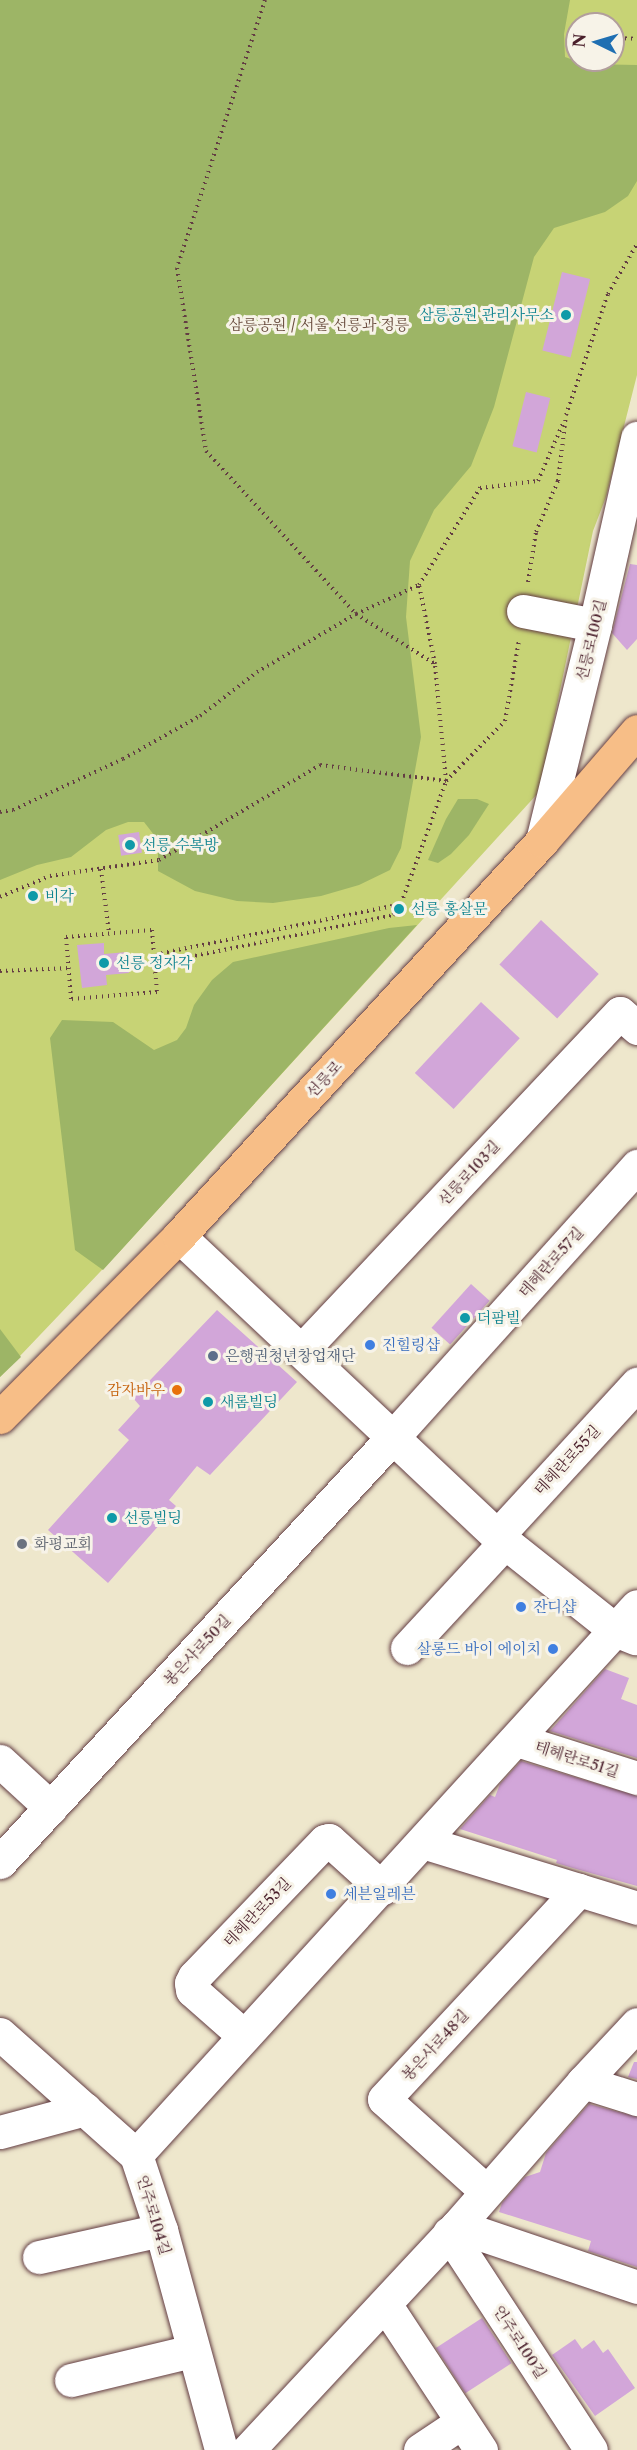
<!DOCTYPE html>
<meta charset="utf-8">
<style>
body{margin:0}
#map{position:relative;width:637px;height:2450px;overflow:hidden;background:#eee7cc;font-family:"Libre Caslon Text","Noto Serif KR",serif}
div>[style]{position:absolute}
.green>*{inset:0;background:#c7d375}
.forest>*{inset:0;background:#9db566}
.building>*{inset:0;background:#d2a6d9;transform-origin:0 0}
.path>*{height:4px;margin-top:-2px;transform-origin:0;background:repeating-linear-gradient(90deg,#633d43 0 1.5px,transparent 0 6px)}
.roads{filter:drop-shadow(0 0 2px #633d43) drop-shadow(0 0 2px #633d43)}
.minor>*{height:33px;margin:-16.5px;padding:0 16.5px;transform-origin:16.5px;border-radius:16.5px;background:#fff}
.major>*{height:33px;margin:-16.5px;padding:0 16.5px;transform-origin:16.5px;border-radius:16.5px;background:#f7be87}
.dots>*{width:16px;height:16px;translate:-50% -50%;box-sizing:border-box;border:3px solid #f7f3e8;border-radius:50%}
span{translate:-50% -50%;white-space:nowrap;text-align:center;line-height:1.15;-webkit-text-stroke:6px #f7f3e8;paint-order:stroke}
.culture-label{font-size:15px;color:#0d838f}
.right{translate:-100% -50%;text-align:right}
.left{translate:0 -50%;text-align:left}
.park-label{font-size:15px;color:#694c3e}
.street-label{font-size:15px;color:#4a1f2b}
.shop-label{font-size:15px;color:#366cbe}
.service-label{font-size:15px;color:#4e5e75}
.food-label{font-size:15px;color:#c56008}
.worship-label{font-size:15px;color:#5b616d}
.north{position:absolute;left:565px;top:12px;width:60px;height:60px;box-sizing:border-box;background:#f7f3e8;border:2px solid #b29e9c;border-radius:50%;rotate:275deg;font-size:16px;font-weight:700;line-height:24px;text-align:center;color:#4a1f2b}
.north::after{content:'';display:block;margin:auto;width:21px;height:27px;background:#1f6fb2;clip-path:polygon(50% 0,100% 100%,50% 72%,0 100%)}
</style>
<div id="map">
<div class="green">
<i style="clip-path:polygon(evenodd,0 0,637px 0,637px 375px,606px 497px,593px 531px,539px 792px,120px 1251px,0 1377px,0 0,577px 24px,613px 24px,613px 60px,577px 60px,577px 24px)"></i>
</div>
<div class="forest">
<i style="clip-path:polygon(0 0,570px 0,564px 34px,565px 57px,585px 64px,637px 65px,637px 181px,628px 196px,605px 212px,554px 228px,534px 257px,494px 407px,471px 466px,434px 510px,410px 561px,406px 617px,421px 737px,401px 848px,390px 870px,359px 885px,321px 896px,273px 903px,237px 901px,195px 891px,158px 871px,158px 840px,144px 822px,128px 822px,106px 830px,71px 857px,37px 865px,0 880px)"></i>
<i style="clip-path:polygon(458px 799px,477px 799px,489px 804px,469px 835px,451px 854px,438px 863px,428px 860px,446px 819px)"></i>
<i style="clip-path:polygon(417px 925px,103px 1270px,75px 1250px,50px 1038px,62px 1020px,113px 1022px,154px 1050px,177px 1040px,186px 1028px,194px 1005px,212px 980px,233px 962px,389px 928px)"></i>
<i style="clip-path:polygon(0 1329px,21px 1357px,0 1377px)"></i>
</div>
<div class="building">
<i style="left:562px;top:272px;width:29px;height:81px;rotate:14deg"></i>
<i style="left:526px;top:392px;width:25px;height:56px;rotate:14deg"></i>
<i style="clip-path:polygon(630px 564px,637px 565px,637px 639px,627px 650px,612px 633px)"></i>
<i style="left:139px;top:832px;width:21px;height:21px;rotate:82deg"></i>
<i style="left:541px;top:920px;width:79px;height:61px;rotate:43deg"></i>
<i style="clip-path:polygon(104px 943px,104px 954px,127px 952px,129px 973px,106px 975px,107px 985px,82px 988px,77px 945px)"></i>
<i style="left:481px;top:1002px;width:53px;height:97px;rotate:43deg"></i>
<i style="left:471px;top:1284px;width:25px;height:59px;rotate:42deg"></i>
<i style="clip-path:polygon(217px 1310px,297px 1382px,210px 1475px,197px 1466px,169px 1500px,176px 1506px,108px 1583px,48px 1530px,129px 1440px,118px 1430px,140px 1406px,133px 1398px)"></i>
<i style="clip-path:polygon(605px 1669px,629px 1678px,621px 1699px,637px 1705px,637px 1758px,550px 1731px)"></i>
<i style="clip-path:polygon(521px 1761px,637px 1796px,637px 1886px,576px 1869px,556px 1863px,557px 1860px,460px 1829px,490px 1795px,495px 1797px,500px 1784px)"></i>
<i style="clip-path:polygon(634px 2062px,637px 2062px,637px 2079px,628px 2077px)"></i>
<i style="clip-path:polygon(589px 2104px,637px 2117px,637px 2267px,588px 2251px,591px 2241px,499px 2212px,502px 2203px,525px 2177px,540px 2172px,546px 2153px)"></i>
<i style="left:482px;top:2318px;width:54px;height:55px;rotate:57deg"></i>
<i style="clip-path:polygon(575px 2339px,582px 2349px,594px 2340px,603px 2353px,608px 2349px,635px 2388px,595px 2416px,552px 2355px)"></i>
</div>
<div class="path">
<i style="left:265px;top:0;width:282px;rotate:108.2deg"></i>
<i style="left:177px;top:268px;width:185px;rotate:81deg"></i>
<i style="left:206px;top:451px;width:222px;rotate:47.4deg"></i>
<i style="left:356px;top:614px;width:93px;rotate:32.3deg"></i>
<i style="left:613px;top:38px;width:24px;rotate:2deg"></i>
<i style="left:528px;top:582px;width:51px;rotate:-80.9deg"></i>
<i style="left:536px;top:532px;width:56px;rotate:-66.7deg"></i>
<i style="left:558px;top:481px;width:66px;rotate:-83.1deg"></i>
<i style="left:566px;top:415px;width:128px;rotate:-70.9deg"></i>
<i style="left:608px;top:294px;width:58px;rotate:-59.9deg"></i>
<i style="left:0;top:812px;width:13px;rotate:-9deg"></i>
<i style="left:13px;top:810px;width:121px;rotate:-24.9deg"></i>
<i style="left:123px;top:759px;width:88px;rotate:-29.2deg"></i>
<i style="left:200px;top:716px;width:72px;rotate:-37.7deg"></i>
<i style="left:257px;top:672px;width:115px;rotate:-30.4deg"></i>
<i style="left:356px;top:614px;width:69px;rotate:-24.7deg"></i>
<i style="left:101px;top:869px;width:64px;rotate:82.9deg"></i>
<i style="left:0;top:897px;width:54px;rotate:-22.8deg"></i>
<i style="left:50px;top:876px;width:110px;rotate:-8.4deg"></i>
<i style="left:159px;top:860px;width:187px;rotate:-30.5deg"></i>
<i style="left:320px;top:765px;width:127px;rotate:7.2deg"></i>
<i style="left:446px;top:781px;width:118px;rotate:-95.4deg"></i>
<i style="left:435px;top:664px;width:81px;rotate:-101.4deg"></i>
<i style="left:419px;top:585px;width:115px;rotate:-57.8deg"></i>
<i style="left:480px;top:488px;width:58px;rotate:-6.9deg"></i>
<i style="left:538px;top:481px;width:65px;rotate:-66.6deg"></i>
<i style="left:399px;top:909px;width:8px;rotate:-157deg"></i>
<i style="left:392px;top:906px;width:239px;rotate:168.4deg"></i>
<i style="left:158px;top:954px;width:7px;rotate:124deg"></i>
<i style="left:154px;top:960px;width:7px;rotate:27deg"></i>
<i style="left:160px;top:963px;width:238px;rotate:-11.6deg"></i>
<i style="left:393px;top:915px;width:8px;rotate:-45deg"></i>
<i style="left:399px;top:909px;width:136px;rotate:-69.8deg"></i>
<i style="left:446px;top:781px;width:84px;rotate:-45.5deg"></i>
<i style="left:505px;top:721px;width:82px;rotate:-80.2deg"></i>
<i style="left:152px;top:930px;width:62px;rotate:85.4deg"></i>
<i style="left:157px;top:992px;width:86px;rotate:175.3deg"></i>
<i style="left:71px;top:999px;width:62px;rotate:-94.6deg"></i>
<i style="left:66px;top:937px;width:86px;rotate:-4.7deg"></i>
<i style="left:0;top:971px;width:69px;rotate:-2.5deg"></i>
</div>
<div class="roads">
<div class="minor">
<i style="left:523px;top:611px;width:73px;rotate:11deg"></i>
<i style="left:542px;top:841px;width:222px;rotate:-76.2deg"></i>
<i style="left:595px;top:625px;width:192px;rotate:-77.3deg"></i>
<i style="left:179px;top:1236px;width:437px;rotate:43.3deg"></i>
<i style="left:497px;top:1536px;width:151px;rotate:38.5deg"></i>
<i style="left:615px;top:1630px;width:22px;rotate:22deg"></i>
<i style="left:302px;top:1350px;width:463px;rotate:-46.7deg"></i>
<i style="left:620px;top:1013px;width:23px;rotate:41deg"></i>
<i style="left:497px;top:1536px;width:207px;rotate:-47.4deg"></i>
<i style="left:407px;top:1648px;width:144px;rotate:-47.2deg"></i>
<i style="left:517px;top:1740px;width:126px;rotate:17.6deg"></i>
<i style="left:0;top:1761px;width:69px;rotate:42.7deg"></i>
<i style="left:423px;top:1842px;width:224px;rotate:17.1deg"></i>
<i style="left:0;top:1862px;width:579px;rotate:-47.24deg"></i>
<i style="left:393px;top:1437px;width:365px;rotate:-48deg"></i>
<i style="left:0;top:2034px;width:182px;rotate:41.7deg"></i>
<i style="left:136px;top:2155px;width:79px;rotate:71.6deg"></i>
<i style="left:161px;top:2230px;width:228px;rotate:74.7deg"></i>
<i style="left:244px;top:2036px;width:69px;rotate:-138.5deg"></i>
<i style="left:192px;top:1990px;width:7px;rotate:-98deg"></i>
<i style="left:191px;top:1983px;width:7px;rotate:-63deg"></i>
<i style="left:194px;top:1977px;width:189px;rotate:-46.1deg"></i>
<i style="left:325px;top:1841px;width:4px;rotate:-14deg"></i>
<i style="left:329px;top:1840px;width:72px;rotate:42.2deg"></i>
<i style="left:583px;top:2082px;width:57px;rotate:17.5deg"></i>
<i style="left:0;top:2132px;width:88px;rotate:-15.1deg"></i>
<i style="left:136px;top:2155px;width:743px;rotate:-47.62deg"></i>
<i style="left:486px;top:2191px;width:137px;rotate:-138deg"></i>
<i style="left:384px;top:2099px;width:286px;rotate:-47deg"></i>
<i style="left:457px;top:2226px;width:190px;rotate:18.7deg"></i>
<i style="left:449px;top:2233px;width:259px;rotate:56.8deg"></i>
<i style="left:39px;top:2257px;width:125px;rotate:-12.5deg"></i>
<i style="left:385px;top:2304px;width:175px;rotate:56.7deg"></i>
<i style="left:71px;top:2380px;width:124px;rotate:-13.5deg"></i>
<i style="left:248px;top:2450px;width:306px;rotate:-47deg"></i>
<i style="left:457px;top:2226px;width:191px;rotate:-48.8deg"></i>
<i style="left:583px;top:2082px;width:79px;rotate:-47deg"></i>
<i style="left:420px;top:2450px;width:50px;rotate:-33.7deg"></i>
</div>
<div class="major">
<i style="left:0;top:1417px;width:255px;rotate:-45.3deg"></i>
<i style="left:179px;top:1236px;width:536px;rotate:-47.42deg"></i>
<i style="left:542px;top:841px;width:145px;rotate:-49.2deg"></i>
</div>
</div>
<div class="dots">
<i style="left:566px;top:315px;background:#0f9aa8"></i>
<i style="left:130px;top:845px;background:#0f9aa8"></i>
<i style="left:33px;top:896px;background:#0f9aa8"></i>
<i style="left:399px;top:909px;background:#0f9aa8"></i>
<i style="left:104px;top:963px;background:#0f9aa8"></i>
<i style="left:465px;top:1318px;background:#0f9aa8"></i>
<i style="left:370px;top:1345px;background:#3f7fe0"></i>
<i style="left:213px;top:1356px;background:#5c6f8a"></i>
<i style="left:177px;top:1390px;background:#e8710a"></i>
<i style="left:208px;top:1402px;background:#0f9aa8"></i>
<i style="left:112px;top:1518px;background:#0f9aa8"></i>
<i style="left:22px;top:1544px;background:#6b7280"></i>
<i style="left:521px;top:1607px;background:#3f7fe0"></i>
<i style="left:553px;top:1649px;background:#3f7fe0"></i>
<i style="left:331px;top:1894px;background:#3f7fe0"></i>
</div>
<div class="culture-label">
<span class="right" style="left:554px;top:315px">삼릉공원 관리사무소</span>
<span class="left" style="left:142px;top:845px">선릉 수복방</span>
<span class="left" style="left:45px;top:896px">비각</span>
<span class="left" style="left:411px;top:909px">선릉 홍살문</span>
<span class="left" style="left:116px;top:963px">선릉 정자각</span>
<span class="left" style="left:477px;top:1318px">더팜빌</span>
<span class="left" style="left:220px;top:1402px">새롬빌딩</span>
<span class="left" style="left:124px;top:1518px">선릉빌딩</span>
</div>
<div class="park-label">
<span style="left:319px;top:325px">삼릉공원 / 서울 선릉과 정릉</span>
</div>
<div class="street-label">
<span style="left:591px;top:640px;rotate:-76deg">선릉로100길</span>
<span style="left:324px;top:1079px;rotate:-47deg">선릉로</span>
<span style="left:469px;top:1173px;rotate:-47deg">선릉로103길</span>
<span style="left:551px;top:1262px;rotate:-48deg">테헤란로57길</span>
<span style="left:567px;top:1460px;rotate:-47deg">테헤란로55길</span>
<span style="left:197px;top:1650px;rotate:-47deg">봉은사로50길</span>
<span style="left:577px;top:1759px;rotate:18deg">테헤란로51길</span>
<span style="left:257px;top:1912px;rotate:-46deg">테헤란로53길</span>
<span style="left:435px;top:2045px;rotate:-47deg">봉은사로48길</span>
<span style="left:154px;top:2215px;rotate:73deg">언주로104길</span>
<span style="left:520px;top:2342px;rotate:57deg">언주로100길</span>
</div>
<div class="shop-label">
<span class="left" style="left:382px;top:1345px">진힐링샵</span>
<span class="left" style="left:533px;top:1607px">잔디샵</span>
<span class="right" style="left:541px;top:1649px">살롱드 바이 에이치</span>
<span class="left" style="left:343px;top:1894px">세븐일레븐</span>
</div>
<div class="service-label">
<span class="left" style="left:225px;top:1356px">은행권청년창업재단</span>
</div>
<div class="food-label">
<span class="right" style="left:165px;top:1390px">감자바우</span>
</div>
<div class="worship-label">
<span class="left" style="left:34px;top:1544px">화평교회</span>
</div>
<div class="north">N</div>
</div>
